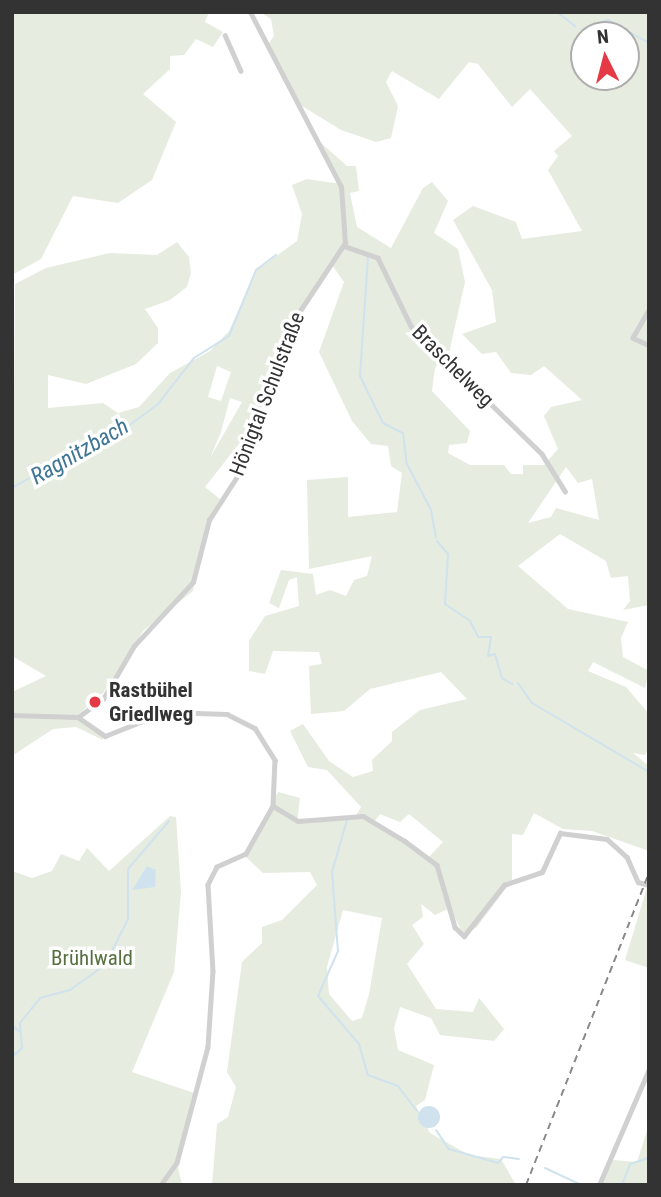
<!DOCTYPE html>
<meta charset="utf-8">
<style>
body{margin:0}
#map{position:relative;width:661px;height:1197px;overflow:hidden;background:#fff;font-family:"Roboto Condensed",sans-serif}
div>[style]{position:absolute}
.green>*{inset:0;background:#e6ecdf}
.water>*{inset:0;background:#cfe2ee}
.round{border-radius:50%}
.stream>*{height:2px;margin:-1px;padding:0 1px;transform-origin:1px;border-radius:1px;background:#cfe2ee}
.street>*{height:4.5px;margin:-2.25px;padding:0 2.25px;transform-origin:2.25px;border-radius:2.25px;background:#d0d0d0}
.rail>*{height:2px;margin-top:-1px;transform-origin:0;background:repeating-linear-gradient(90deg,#888 0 7px,transparent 0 12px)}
.dots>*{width:19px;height:19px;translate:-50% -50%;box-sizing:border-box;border:4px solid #fff;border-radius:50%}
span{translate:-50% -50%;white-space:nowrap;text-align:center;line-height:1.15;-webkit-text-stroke:7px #fff;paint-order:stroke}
.street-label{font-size:21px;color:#333}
.poi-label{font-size:21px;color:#333;font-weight:700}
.left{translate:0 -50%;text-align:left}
.park-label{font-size:21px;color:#56703f}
.water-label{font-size:23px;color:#3f7597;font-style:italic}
.frame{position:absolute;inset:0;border:14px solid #333;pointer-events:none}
.north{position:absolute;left:570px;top:21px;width:70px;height:70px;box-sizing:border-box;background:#fff;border:2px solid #adadad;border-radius:50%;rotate:354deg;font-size:19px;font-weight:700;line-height:28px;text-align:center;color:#333}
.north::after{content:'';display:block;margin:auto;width:24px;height:32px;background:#e63946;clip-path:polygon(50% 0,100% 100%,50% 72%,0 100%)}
</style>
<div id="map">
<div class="green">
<i style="clip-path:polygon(12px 12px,209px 12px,205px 22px,223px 32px,213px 47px,196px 39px,184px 55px,170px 56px,170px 69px,143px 94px,176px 122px,152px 180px,118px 203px,73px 196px,41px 259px,12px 275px)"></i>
<i style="clip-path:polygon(evenodd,260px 12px,649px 12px,649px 605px,623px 610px,630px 601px,628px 576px,611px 578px,606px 561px,560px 534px,518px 566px,568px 609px,628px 622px,621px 638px,623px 657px,649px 671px,645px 688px,593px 662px,588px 671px,626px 687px,649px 714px,649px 747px,645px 755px,633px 753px,649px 766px,649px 851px,592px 831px,563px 829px,534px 813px,523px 835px,512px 834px,512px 880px,477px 927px,464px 936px,450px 908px,435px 915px,421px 904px,423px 917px,412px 925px,424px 944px,407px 964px,436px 1009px,473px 1012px,479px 998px,504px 1029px,494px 1041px,440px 1035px,431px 1018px,400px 1007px,394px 1028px,398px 1050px,434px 1065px,425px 1100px,416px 1106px,430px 1133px,469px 1155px,501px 1159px,516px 1185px,212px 1185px,217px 1124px,228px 1117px,236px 1087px,227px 1072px,242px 962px,262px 943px,262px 927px,282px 920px,317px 885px,310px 872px,263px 873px,246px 857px,278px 792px,300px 798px,297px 823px,355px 817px,361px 807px,327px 770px,308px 767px,290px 731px,303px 724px,329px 761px,353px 777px,373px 771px,372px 760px,392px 741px,392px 732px,420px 710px,467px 699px,441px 672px,370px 689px,344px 711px,311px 714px,309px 666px,322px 664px,319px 652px,273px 651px,265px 674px,249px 671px,249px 641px,265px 616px,299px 606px,297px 577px,289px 580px,279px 608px,269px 603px,281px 570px,313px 574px,316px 595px,330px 590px,346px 596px,354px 580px,367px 576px,372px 556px,309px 569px,307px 480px,348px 477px,348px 517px,397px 512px,402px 473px,391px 466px,388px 446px,371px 444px,352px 421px,319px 352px,344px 282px,332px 265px,293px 319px,252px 427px,205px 487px,220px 499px,207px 520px,193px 591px,144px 630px,103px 693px,74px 718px,103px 733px,103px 740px,76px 727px,53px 729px,12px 756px,12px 692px,46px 676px,12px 656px,15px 284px,46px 268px,110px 253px,157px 255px,177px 242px,189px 257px,191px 273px,187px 287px,170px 300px,145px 309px,158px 328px,158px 343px,136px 364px,86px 384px,48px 375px,48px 408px,103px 403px,118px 413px,139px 407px,170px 373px,210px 351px,229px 331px,257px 270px,297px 241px,302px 214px,292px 185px,307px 179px,341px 184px,321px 143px,347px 166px,356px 166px,359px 191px,350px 193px,357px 227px,391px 248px,423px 188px,432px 182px,448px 201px,434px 233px,458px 249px,465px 282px,449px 353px,435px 368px,432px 391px,470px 431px,467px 443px,449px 445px,448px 453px,470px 465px,504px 465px,511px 474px,523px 474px,523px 465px,544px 465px,558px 449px,544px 416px,551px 407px,582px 400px,544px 366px,531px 375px,511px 373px,496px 352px,482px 354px,462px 334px,496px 322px,492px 290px,453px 220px,473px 206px,516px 222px,522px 239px,582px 231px,548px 170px,558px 156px,554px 151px,572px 136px,530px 89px,512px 107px,478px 64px,469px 62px,439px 99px,392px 71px,386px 82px,398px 106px,391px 138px,376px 142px,341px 130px,302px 106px,288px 86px,267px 46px,274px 36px,271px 19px,260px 12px,584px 35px,626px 35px,626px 77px,584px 77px,584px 35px,260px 12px,217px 366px,231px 372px,221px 401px,208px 397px,217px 366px,260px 12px,230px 398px,242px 402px,210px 458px,221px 432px,230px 398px,260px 12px,566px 467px,578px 483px,592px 479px,599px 520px,556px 508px,551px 517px,528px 523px,566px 467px,260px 12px,380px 814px,400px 822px,409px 814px,443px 842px,428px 858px,374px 822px,380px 814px,260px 12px,343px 910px,382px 918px,369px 994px,362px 1018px,352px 1021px,329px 994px,327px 967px,343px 910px)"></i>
<i style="clip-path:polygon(170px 816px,176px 817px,181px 892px,174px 972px,132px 1072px,194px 1093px,177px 1163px,182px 1185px,12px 1185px,12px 871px,32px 878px,52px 871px,61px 854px,79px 861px,87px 848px,109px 871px)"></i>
<i style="clip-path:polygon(649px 881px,649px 968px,625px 960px)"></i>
<i style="clip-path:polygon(649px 1124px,649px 1185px,602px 1185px,613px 1160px,637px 1162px)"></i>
</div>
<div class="water">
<i style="clip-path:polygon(147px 866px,156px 870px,155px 887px,132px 890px)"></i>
<i class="round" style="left:418px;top:1106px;width:22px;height:22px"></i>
</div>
<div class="stream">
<i style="left:557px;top:12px;width:23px;rotate:38deg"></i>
<i style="left:583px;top:29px;width:27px;rotate:-20deg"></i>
<i style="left:608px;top:20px;width:47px;rotate:29.3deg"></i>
<i style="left:368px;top:256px;width:120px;rotate:93.8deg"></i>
<i style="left:360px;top:376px;width:52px;rotate:63.9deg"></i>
<i style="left:383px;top:423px;width:22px;rotate:27deg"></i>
<i style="left:403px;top:433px;width:31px;rotate:83deg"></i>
<i style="left:407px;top:464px;width:52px;rotate:62.4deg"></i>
<i style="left:431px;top:510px;width:28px;rotate:80deg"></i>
<i style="left:12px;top:488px;width:87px;rotate:-29.5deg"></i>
<i style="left:88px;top:445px;width:19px;rotate:-9deg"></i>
<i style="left:107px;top:442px;width:64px;rotate:-36.7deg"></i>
<i style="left:158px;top:404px;width:58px;rotate:-52deg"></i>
<i style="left:194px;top:358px;width:41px;rotate:-32.2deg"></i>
<i style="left:229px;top:336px;width:71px;rotate:-67.8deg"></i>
<i style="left:256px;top:270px;width:25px;rotate:-37deg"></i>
<i style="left:437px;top:541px;width:17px;rotate:50deg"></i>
<i style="left:448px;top:554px;width:50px;rotate:93.4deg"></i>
<i style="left:445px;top:604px;width:30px;rotate:34deg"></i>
<i style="left:470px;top:621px;width:18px;rotate:63deg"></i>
<i style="left:478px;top:637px;width:13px"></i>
<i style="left:491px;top:637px;width:19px;rotate:99deg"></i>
<i style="left:488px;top:656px;width:7px;rotate:-16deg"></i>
<i style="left:495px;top:654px;width:25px;rotate:74deg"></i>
<i style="left:502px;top:678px;width:12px;rotate:31deg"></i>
<i style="left:518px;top:683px;width:24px;rotate:55deg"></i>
<i style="left:532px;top:703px;width:136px;rotate:30.5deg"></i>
<i style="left:347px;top:820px;width:54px;rotate:106.1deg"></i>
<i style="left:332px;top:872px;width:79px;rotate:85.7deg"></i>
<i style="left:338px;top:951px;width:49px;rotate:114deg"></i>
<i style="left:318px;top:996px;width:63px;rotate:49.5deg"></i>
<i style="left:359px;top:1044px;width:32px;rotate:74deg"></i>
<i style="left:368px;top:1075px;width:32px;rotate:20deg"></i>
<i style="left:398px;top:1086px;width:31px;rotate:53deg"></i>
<i style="left:12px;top:1025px;width:9px;rotate:41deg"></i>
<i style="left:12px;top:1057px;width:13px;rotate:-42deg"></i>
<i style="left:22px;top:1048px;width:25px;rotate:-95deg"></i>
<i style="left:20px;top:1023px;width:32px;rotate:-51deg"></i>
<i style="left:40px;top:998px;width:31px;rotate:-15deg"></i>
<i style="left:70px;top:990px;width:43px;rotate:-35.5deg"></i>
<i style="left:105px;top:965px;width:51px;rotate:-63.4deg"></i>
<i style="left:128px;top:919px;width:50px;rotate:-90deg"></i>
<i style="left:128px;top:869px;width:63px;rotate:-49.5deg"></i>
<i style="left:649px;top:1080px;width:10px;rotate:90deg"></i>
<i style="left:436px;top:1130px;width:23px;rotate:56deg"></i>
<i style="left:449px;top:1149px;width:51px;rotate:15.9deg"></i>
<i style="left:498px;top:1163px;width:8px;rotate:-50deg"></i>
<i style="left:503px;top:1157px;width:16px;rotate:7deg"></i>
<i style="left:649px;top:1130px;width:2px;rotate:90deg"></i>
<i style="left:649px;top:1143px;width:12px;rotate:90deg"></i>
<i style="left:545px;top:1168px;width:40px;rotate:25deg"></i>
<i style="left:622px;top:1185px;width:22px;rotate:-69deg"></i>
<i style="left:630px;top:1164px;width:20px;rotate:-18deg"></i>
</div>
<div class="street">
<i style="left:225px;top:35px;width:39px;rotate:66deg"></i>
<i style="left:344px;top:246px;width:36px;rotate:19deg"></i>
<i style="left:378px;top:258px;width:76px;rotate:64.1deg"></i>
<i style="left:411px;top:326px;width:183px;rotate:44.3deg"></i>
<i style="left:542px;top:454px;width:44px;rotate:58.1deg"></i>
<i style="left:649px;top:310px;width:32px;rotate:120deg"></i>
<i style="left:633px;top:338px;width:17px;rotate:24deg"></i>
<i style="left:12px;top:715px;width:66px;rotate:1.7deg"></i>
<i style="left:78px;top:717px;width:31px;rotate:-36deg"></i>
<i style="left:103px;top:699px;width:61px;rotate:-59.7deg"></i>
<i style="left:134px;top:646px;width:87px;rotate:-47.3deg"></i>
<i style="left:193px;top:582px;width:64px;rotate:-75.5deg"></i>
<i style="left:209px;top:520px;width:54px;rotate:-57.2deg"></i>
<i style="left:238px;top:475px;width:151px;rotate:-71.4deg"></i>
<i style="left:286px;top:332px;width:107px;rotate:-56.5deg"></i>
<i style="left:345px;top:243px;width:56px;rotate:-94.1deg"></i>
<i style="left:341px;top:187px;width:197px;rotate:-117.5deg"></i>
<i style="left:78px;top:717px;width:33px;rotate:35deg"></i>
<i style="left:105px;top:736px;width:65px;rotate:-21.8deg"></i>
<i style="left:165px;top:712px;width:62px;rotate:1.8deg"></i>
<i style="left:227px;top:714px;width:31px;rotate:27deg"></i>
<i style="left:255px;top:728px;width:38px;rotate:58deg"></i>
<i style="left:275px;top:760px;width:46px;rotate:92.5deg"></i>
<i style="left:273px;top:806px;width:55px;rotate:119.4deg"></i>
<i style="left:246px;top:854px;width:32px;rotate:156deg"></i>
<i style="left:217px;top:867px;width:20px;rotate:117deg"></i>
<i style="left:208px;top:885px;width:86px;rotate:86.7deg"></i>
<i style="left:213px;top:971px;width:76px;rotate:93.8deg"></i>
<i style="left:208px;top:1047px;width:120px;rotate:105deg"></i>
<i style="left:177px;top:1163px;width:27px;rotate:126deg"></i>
<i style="left:273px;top:806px;width:29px;rotate:31deg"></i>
<i style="left:298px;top:821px;width:65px;rotate:-4.4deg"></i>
<i style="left:363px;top:816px;width:49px;rotate:30.8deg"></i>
<i style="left:405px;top:841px;width:40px;rotate:37deg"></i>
<i style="left:437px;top:865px;width:65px;rotate:73.8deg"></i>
<i style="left:455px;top:927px;width:13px;rotate:45deg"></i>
<i style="left:464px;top:936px;width:65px;rotate:-51.9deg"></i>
<i style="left:504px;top:885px;width:40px;rotate:-18.9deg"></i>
<i style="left:542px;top:872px;width:43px;rotate:-65.2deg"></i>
<i style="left:560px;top:833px;width:47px;rotate:7.3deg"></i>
<i style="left:607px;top:839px;width:27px;rotate:42deg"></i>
<i style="left:627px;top:857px;width:27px;rotate:66deg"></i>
<i style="left:638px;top:882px;width:11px;rotate:15deg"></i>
<i style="left:599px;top:1185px;width:126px;rotate:-66.7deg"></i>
</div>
<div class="rail">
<i style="left:526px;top:1185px;width:336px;rotate:-68.5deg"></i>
</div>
<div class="dots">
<i style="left:95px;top:702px;background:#e63946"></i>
</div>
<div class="street-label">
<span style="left:453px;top:366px;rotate:45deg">Braschelweg</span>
<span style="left:267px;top:394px;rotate:-69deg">Hönigtal Schulstraße</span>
</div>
<div class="poi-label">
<span class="left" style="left:109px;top:702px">Rastbühel<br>Griedlweg</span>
</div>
<div class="park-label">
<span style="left:92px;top:958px">Brühlwald</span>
</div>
<div class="water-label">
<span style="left:80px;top:452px;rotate:-30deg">Ragnitzbach</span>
</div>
<div class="frame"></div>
<div class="north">N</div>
</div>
